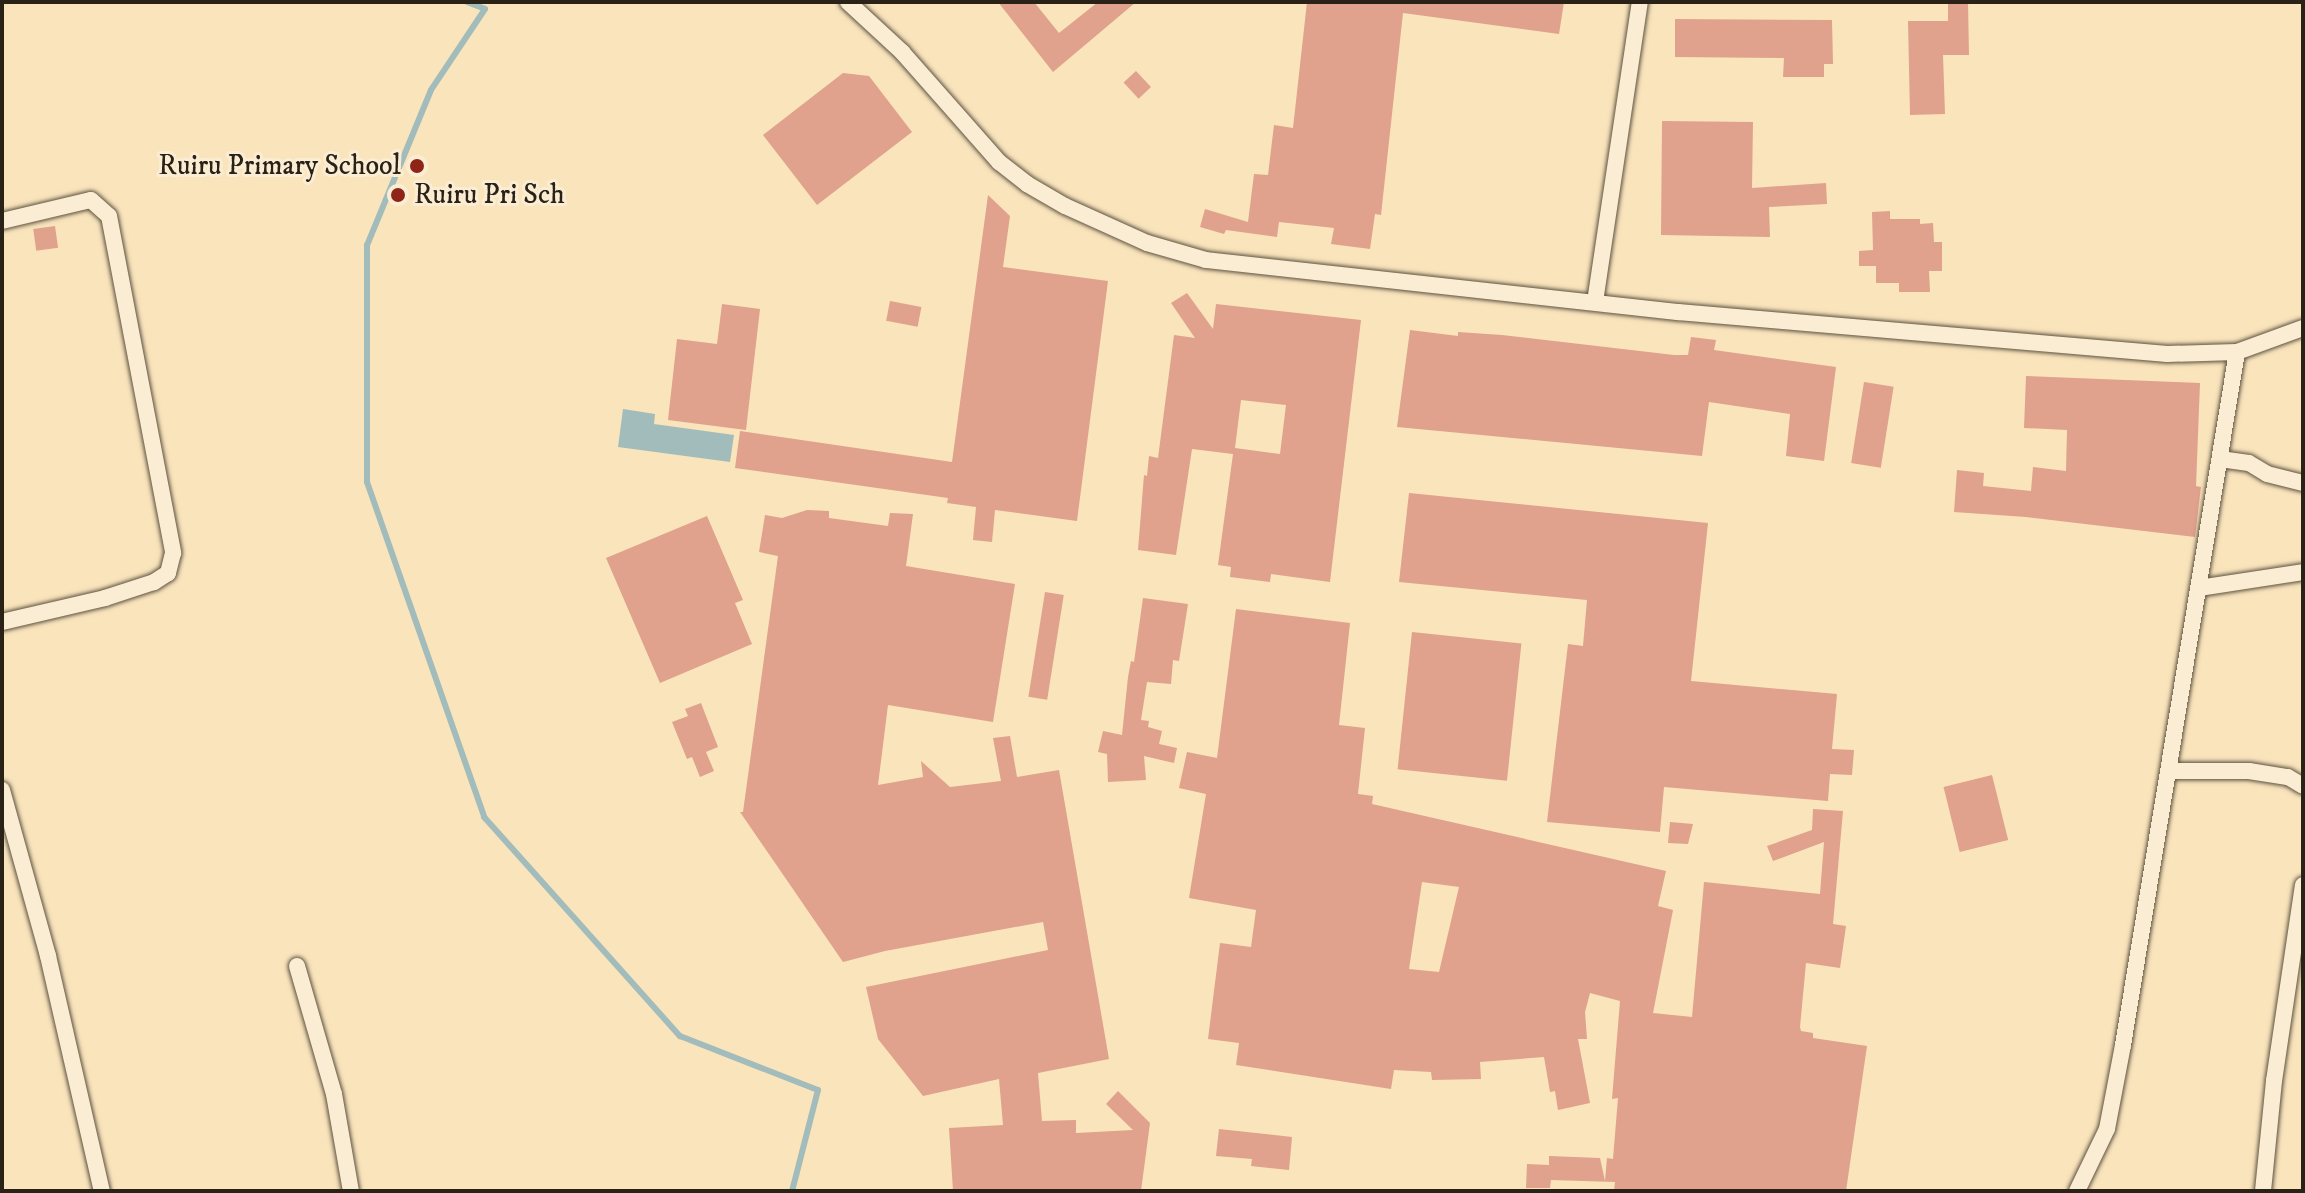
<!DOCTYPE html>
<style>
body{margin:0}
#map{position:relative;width:2305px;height:1193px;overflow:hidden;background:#f9e4bc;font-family:"IM FELL DW Pica",serif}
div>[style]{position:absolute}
.water>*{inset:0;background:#a2bcbb}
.stream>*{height:6px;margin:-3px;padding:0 3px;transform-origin:3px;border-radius:3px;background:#a2bcbb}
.building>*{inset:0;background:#e0a18d;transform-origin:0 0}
.roads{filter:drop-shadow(0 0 2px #5e5240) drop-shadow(0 0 2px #5e5240)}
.street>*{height:16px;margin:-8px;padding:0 8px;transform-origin:8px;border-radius:8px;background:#fbedd3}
.dots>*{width:22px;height:22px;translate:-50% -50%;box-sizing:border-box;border:4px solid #fbedd3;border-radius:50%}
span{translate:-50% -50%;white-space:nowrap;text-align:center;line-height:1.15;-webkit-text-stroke:6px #fbedd3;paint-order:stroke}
.poi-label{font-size:28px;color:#2a2216}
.right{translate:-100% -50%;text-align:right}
.left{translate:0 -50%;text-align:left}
.frame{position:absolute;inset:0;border:4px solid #2a2216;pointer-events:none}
</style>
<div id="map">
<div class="water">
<i style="clip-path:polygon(623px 409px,655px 414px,654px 424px,734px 435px,730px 462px,618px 447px)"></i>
</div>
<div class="stream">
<i style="left:467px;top:2px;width:19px;rotate:21deg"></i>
<i style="left:485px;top:9px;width:97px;rotate:123.7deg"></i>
<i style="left:431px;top:90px;width:168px;rotate:112.4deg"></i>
<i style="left:367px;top:245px;width:237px;rotate:90deg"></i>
<i style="left:367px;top:482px;width:355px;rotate:70.7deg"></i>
<i style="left:484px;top:817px;width:294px;rotate:48.2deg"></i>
<i style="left:680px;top:1036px;width:148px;rotate:21.4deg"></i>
<i style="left:818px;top:1090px;width:104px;rotate:104.4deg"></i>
</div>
<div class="building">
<i style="clip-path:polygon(998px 2px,1034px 2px,1059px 33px,1098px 2px,1136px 2px,1053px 72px)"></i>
<i style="clip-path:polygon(1307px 2px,1564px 2px,1559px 34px,1403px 13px,1381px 215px,1375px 214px,1370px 249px,1331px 244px,1334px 228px,1279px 222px,1277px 237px,1226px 230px,1224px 234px,1200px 227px,1205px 209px,1248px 222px,1254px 174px,1268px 175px,1274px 125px,1293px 128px)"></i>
<i style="clip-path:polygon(1948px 2px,1968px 2px,1969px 55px,1943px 55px,1945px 114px,1910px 115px,1908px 21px,1948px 21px)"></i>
<i style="clip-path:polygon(1675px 19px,1832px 20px,1833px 64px,1824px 64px,1824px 77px,1783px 77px,1784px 58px,1675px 57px)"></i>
<i style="left:1136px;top:71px;width:22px;height:17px;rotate:47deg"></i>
<i style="clip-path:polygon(843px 73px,869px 76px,912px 132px,817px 205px,763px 135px)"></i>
<i style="clip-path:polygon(1662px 121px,1753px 122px,1752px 188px,1826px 183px,1827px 204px,1769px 207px,1770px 237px,1661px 235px)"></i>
<i style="clip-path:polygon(988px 195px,1010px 216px,1003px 267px,1108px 281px,1077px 521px,995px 510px,992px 542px,973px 540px,976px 507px,947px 503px,948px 498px,735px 468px,740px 431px,952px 462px)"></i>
<i style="clip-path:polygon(1890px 211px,1890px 219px,1920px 219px,1920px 224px,1933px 223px,1934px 242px,1942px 242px,1942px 271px,1929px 271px,1930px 292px,1899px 292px,1899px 283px,1876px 283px,1876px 266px,1859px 266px,1859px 251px,1873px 250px,1872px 212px)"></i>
<i style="left:55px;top:226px;width:22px;height:22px;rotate:82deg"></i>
<i style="clip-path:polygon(evenodd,1187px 293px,1213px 329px,1216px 304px,1361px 320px,1330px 582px,1271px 574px,1270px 582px,1230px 577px,1231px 567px,1218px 565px,1233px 454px,1192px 449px,1176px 555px,1138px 550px,1144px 475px,1147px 476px,1149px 456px,1158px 458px,1174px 335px,1195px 338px,1171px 303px,1187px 293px,1241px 400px,1286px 405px,1280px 454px,1235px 448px,1241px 400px)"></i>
<i style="left:890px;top:301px;width:32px;height:20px;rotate:11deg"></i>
<i style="clip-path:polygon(722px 304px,760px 309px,746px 430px,668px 420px,677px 339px,717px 344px)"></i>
<i style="clip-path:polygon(1410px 330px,1458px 336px,1458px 332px,1502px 335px,1674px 355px,1688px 355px,1691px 337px,1716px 340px,1714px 350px,1836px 367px,1824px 461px,1786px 456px,1790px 414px,1709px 402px,1702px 456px,1397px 427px)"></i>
<i style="clip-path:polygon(2026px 376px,2200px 383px,2196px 486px,2201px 487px,2195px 537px,2026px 517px,1954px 512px,1957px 470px,1984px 473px,1983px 486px,2031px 491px,2033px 467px,2066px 471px,2067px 430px,2024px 428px)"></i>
<i style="left:1864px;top:382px;width:30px;height:82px;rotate:9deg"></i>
<i style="clip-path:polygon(1409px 493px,1708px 523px,1691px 681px,1837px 694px,1832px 749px,1854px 750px,1852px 775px,1830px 774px,1828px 801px,1664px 787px,1660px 832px,1547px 822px,1568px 644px,1583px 646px,1587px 600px,1399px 582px)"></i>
<i style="clip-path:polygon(807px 510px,829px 511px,829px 518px,888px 526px,890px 513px,913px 514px,906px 566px,1015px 584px,993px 722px,888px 705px,878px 785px,923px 777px,921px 761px,950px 787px,1001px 781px,993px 738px,1010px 736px,1017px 777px,1059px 770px,1109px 1059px,1038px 1073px,1042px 1121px,1076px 1120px,1076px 1133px,1133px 1130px,1106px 1104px,1118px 1091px,1150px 1123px,1141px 1191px,953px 1191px,949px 1128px,1003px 1125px,999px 1079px,923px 1096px,878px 1039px,866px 987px,1048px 950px,1043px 922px,885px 951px,843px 962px,740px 812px,743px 812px,778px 556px,759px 552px,765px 515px,782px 518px)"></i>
<i style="clip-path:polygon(707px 516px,743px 600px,735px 603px,752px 644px,660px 683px,606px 558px)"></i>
<i style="left:1045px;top:592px;width:19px;height:106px;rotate:9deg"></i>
<i style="clip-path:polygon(1143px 598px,1188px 604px,1179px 661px,1173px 660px,1171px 684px,1147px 682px,1141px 720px,1149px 721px,1148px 727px,1162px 731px,1159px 744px,1177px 748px,1174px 763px,1144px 756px,1146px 780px,1108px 782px,1107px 754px,1098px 752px,1103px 731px,1122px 735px,1128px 677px,1131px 661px,1134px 662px)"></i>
<i style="clip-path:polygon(evenodd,1236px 609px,1350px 623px,1339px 725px,1365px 728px,1358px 794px,1373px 796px,1372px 804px,1666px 871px,1658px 906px,1673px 910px,1653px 1013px,1692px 1017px,1704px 882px,1820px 894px,1824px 842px,1773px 861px,1767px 846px,1812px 830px,1813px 809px,1843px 811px,1833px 924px,1846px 926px,1840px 968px,1806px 963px,1800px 1027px,1801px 1031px,1813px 1033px,1813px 1038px,1867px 1046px,1846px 1191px,1614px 1191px,1615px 1182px,1551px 1180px,1550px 1188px,1526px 1188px,1527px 1164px,1549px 1165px,1549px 1156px,1600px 1158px,1605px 1181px,1607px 1158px,1613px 1159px,1618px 1098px,1612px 1099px,1620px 1001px,1590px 993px,1585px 1012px,1587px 1039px,1578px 1039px,1590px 1103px,1558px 1110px,1555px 1091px,1550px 1092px,1544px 1057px,1480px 1062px,1481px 1079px,1432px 1080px,1431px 1072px,1394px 1070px,1391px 1089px,1236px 1065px,1239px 1043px,1208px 1039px,1220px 943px,1251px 947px,1256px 910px,1189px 898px,1206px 794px,1179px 788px,1187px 752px,1217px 758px,1236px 609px,1422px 882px,1459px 887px,1439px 972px,1409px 969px,1422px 882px)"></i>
<i style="left:1412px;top:632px;width:110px;height:138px;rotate:6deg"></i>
<i style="clip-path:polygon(701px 703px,718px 747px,706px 752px,714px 771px,700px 777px,692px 757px,687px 759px,672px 722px,688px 716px,685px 709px)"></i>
<i style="left:1992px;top:775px;width:67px;height:50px;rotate:76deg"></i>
<i style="clip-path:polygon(1670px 822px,1693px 824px,1688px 844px,1668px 843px)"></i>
<i style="clip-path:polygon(1219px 1129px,1292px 1137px,1289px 1170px,1251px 1166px,1252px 1159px,1216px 1156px)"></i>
</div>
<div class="roads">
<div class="street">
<i style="left:848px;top:2px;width:74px;rotate:42.8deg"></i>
<i style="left:902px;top:52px;width:147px;rotate:48.6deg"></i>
<i style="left:999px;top:162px;width:36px;rotate:38deg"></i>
<i style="left:1027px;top:184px;width:44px;rotate:30.1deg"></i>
<i style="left:1065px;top:206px;width:90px;rotate:24.3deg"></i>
<i style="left:1147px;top:243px;width:61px;rotate:16.1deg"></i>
<i style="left:1206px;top:260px;width:475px;rotate:6.3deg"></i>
<i style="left:1678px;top:312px;width:491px;rotate:4.9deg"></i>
<i style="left:2167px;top:354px;width:70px;rotate:-1.6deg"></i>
<i style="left:2237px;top:352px;width:70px;rotate:-20deg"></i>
<i style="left:2px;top:221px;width:91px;rotate:-13.3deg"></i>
<i style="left:91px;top:200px;width:24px;rotate:42deg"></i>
<i style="left:109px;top:216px;width:343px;rotate:79.2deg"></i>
<i style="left:173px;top:553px;width:21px;rotate:104deg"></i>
<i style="left:168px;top:573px;width:17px;rotate:147deg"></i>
<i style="left:154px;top:582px;width:52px;rotate:161.9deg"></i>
<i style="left:105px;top:598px;width:106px;rotate:166.9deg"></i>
<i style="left:1595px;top:302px;width:303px;rotate:-81.5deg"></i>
<i style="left:2220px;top:459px;width:29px;rotate:8deg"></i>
<i style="left:2249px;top:463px;width:21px;rotate:31deg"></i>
<i style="left:2267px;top:474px;width:37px;rotate:14deg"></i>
<i style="left:2199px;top:588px;width:105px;rotate:-8.7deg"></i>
<i style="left:2171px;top:771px;width:78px"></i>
<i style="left:2249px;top:771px;width:39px;rotate:9deg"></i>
<i style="left:2288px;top:777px;width:17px;rotate:31deg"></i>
<i style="left:2px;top:790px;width:172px;rotate:74.5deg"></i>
<i style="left:48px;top:956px;width:241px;rotate:77.1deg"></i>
<i style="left:297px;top:966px;width:133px;rotate:73.9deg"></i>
<i style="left:334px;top:1094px;width:98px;rotate:80.1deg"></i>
<i style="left:2077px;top:1191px;width:69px;rotate:-64.2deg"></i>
<i style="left:2107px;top:1129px;width:86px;rotate:-79.2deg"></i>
<i style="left:2123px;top:1045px;width:702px;rotate:-80.66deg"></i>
<i style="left:2263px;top:1191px;width:111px;rotate:-84.3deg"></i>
<i style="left:2274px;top:1081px;width:198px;rotate:-81.6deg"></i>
</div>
</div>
<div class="dots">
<i style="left:417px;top:166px;background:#8f2418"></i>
<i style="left:398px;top:195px;background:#8f2418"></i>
</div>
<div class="poi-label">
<span class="right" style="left:401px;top:166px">Ruiru Primary School</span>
<span class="left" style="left:414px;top:195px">Ruiru Pri Sch</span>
</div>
<div class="frame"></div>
</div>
